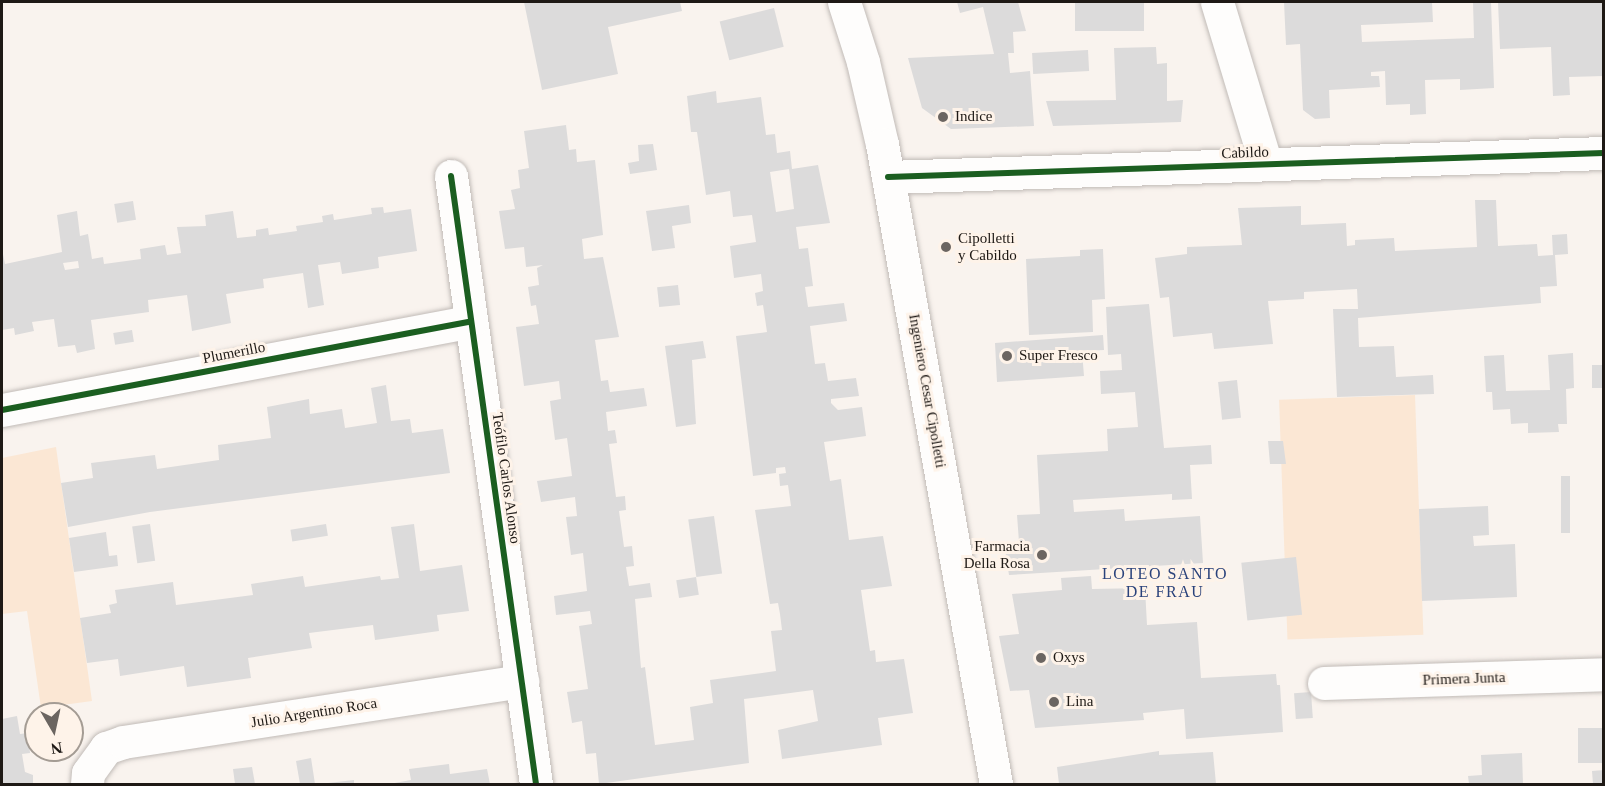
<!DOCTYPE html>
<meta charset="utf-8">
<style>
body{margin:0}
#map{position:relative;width:1605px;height:786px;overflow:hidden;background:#f9f3ee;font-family:"Times New Roman",serif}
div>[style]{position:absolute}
.green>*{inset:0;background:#fbe7d4;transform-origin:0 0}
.building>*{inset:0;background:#dcdbdb;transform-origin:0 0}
.roads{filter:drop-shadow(0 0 2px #c1bbb7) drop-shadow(0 0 2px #c1bbb7)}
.minor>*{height:33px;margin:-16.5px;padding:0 16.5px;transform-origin:16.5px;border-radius:16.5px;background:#fefdfc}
.major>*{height:33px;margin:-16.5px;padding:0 16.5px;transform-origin:16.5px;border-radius:16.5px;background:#fefdfc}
.cycleway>*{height:6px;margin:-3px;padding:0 3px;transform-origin:3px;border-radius:3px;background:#1b5e20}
.dots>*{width:16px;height:16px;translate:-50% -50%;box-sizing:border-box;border:3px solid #fef3e9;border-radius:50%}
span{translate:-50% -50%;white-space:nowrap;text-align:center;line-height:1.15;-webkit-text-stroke:6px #fef3e9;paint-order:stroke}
.poi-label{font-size:15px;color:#1e1915}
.left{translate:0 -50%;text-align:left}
.right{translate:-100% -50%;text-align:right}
.street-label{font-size:15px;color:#1e1915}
.neighbourhood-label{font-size:16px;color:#2a427b;letter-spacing:1.5px}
.frame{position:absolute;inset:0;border:3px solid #1e1915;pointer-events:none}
.north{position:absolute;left:24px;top:702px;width:60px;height:60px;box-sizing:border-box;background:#fef3e9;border:2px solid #a49c94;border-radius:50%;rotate:171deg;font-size:16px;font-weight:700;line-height:24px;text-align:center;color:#1e1915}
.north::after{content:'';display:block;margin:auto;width:21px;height:27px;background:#6b6561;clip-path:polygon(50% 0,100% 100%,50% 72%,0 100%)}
</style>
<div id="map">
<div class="green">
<i style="left:1415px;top:395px;width:240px;height:136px;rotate:88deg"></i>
<i style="clip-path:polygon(56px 447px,92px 701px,41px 708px,27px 611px,2px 614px,2px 458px)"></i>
</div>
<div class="building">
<i style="clip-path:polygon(524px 2px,680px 2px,682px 11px,608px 27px,618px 74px,542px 90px)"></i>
<i style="clip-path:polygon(957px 2px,1018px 2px,1026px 31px,1013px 32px,1014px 53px,1008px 53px,1010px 73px,1030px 71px,1034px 126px,951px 129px,922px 108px,908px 58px,994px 54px,983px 7px,960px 13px)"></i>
<i style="left:1075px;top:2px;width:69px;height:29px"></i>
<i style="clip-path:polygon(1284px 2px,1432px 2px,1433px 22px,1361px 25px,1362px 42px,1474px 38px,1473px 2px,1491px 2px,1494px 88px,1460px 90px,1460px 79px,1425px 80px,1426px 114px,1410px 115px,1410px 104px,1386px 105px,1385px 71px,1371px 72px,1371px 76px,1379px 76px,1380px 87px,1329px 90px,1330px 118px,1315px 119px,1303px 110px,1300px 44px,1286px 45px)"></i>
<i style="clip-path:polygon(1498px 2px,1604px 2px,1604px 76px,1569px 77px,1570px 95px,1553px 96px,1551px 47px,1500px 49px)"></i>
<i style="left:774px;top:8px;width:40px;height:56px;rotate:76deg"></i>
<i style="clip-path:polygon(1156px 47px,1157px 64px,1167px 63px,1167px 101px,1183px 100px,1181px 122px,1053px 126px,1046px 101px,1116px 100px,1114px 48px)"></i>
<i style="left:1088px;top:50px;width:21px;height:56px;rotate:87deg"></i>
<i style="clip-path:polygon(evenodd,716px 91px,717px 103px,761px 97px,766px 135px,775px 134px,777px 153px,790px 151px,792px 169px,818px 165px,830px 223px,796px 227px,799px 249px,808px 248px,813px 286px,805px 287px,808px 307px,844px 303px,847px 321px,810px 326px,815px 364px,825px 363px,828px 381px,856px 378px,859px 396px,831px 399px,831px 403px,838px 410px,862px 407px,866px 436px,824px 442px,830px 481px,841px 479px,849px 540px,883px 536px,892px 586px,861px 590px,870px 651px,875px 650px,876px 662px,904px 659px,913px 713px,878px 718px,882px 745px,782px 759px,778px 730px,818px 721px,813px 690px,744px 699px,749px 763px,599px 784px,596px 753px,586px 754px,582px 721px,572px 723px,567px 692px,588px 689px,579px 626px,592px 624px,590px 611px,556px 615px,554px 596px,587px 591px,583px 553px,571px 555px,566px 517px,577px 516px,575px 497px,541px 502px,537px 481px,572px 476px,567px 438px,555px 440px,550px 401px,561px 399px,559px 381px,524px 386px,516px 327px,539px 324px,536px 305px,531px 306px,528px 287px,539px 285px,537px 268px,543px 265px,526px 267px,524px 247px,505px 249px,499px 211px,515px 209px,511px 190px,520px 188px,518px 170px,529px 168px,524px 131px,566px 125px,569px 150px,576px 149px,577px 162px,595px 160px,603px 235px,582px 239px,584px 259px,603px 257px,619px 337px,595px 340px,601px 381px,608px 380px,610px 392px,644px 388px,647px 406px,606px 412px,608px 431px,615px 430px,617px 443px,609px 444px,616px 497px,625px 496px,626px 510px,619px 511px,624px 547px,632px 546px,634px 566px,626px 567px,629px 586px,650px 583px,652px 597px,635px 599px,641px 668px,645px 667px,655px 745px,694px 740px,690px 707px,713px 703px,710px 680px,776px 671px,771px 631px,782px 630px,780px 614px,778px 603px,770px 604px,755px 510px,791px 506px,788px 485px,780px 486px,779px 474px,786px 473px,785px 467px,776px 468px,776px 473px,753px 476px,750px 452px,736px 336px,767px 332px,763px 305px,757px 306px,755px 293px,763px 291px,761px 274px,734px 278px,730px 246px,756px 242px,752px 215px,733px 217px,730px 191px,706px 195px,697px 132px,691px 132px,687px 96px,716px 91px,789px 169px,794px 209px,776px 212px,770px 172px,789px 169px)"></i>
<i style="clip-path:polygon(653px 144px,657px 170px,630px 174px,628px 163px,639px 161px,638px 145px)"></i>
<i style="clip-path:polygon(1475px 200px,1496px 200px,1498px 246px,1537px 244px,1538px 256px,1553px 255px,1552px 235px,1567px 234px,1568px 254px,1555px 255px,1557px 286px,1540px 287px,1541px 303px,1358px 318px,1359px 347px,1394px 346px,1396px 377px,1433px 375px,1434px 394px,1337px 397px,1333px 309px,1358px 309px,1357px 289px,1304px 292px,1304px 299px,1268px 301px,1273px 344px,1214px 349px,1212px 333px,1173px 337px,1169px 297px,1160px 298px,1155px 258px,1187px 254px,1187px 247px,1242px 245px,1238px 208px,1301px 206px,1301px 225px,1346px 223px,1347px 246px,1355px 245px,1355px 240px,1394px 238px,1395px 251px,1477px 247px)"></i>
<i style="left:133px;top:201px;width:19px;height:19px;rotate:81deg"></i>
<i style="clip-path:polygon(689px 205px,691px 223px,672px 226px,675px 248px,652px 251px,646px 211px)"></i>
<i style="clip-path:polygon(evenodd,383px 207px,384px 213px,411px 209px,417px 251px,378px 257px,379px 268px,361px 271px,342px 274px,340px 262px,318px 265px,324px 305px,308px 308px,303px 273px,263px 279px,264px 288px,226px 294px,231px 323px,192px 331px,187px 295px,148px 300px,149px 312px,91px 320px,95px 349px,77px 353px,75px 345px,58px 347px,54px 319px,32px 322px,34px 331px,15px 335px,14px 328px,2px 330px,2px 249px,5px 264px,62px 252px,57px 215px,77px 211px,80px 236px,88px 234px,92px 259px,103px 257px,104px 264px,141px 259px,140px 249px,165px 245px,167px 255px,181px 253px,177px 227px,206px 226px,205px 215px,233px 211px,237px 238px,256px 236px,256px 230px,268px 228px,269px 235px,297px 231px,296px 226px,323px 222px,322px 216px,333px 214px,334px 220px,372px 214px,371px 208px,383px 207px,78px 261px,79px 268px,65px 270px,63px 263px,78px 261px)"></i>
<i style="clip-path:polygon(1103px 249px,1105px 299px,1092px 300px,1093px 332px,1029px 335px,1026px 259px,1080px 256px,1080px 250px)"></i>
<i style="left:678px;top:285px;width:20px;height:21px;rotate:84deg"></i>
<i style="clip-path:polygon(1149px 304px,1164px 448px,1211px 445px,1212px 464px,1190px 465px,1192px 499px,1172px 500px,1172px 494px,1073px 500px,1074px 512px,1124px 509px,1125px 521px,1200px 516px,1203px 563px,1009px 575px,1004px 543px,1019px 542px,1017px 515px,1040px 514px,1037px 455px,1108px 451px,1107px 429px,1138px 427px,1135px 392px,1101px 394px,1100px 371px,1122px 370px,1121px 354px,1108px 355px,1106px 307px)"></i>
<i style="left:132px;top:330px;width:12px;height:19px;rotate:81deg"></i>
<i style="clip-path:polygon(1103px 335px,1104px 350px,1082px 351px,1084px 376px,997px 382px,995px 343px)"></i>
<i style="clip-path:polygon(703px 341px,706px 358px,692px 360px,696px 424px,676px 427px,665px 346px)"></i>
<i style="clip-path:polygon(1573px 353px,1574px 388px,1566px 389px,1567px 424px,1558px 424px,1559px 432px,1528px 433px,1528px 423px,1511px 424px,1510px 409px,1493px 410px,1492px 392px,1486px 392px,1484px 356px,1504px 355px,1506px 391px,1550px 390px,1548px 355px)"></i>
<i style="left:1592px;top:365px;width:12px;height:23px"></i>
<i style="left:1237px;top:380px;width:38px;height:19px;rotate:84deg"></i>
<i style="clip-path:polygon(386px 385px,391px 421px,410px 419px,412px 433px,443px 429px,450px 473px,150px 512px,68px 527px,61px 483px,93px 478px,91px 463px,155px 455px,157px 469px,219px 460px,218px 445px,271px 438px,267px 407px,309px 399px,310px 414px,342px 409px,345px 428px,377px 423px,371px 388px)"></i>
<i style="clip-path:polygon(1268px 441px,1283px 441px,1286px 464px,1270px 464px)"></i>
<i style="left:1561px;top:476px;width:9px;height:57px"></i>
<i style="clip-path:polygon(1488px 506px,1489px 535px,1473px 536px,1474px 546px,1515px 544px,1517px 597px,1422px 601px,1419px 509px)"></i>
<i style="left:714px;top:516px;width:58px;height:26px;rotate:82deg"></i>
<i style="left:150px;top:524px;width:37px;height:18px;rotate:82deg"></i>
<i style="left:326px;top:524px;width:12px;height:36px;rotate:81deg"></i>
<i style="clip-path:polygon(414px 524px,420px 571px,462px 565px,469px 611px,437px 615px,439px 631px,375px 640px,373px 625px,309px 633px,312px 648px,248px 658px,251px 678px,187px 687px,184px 666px,120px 676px,118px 659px,87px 663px,80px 618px,111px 613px,109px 605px,117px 603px,115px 590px,173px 582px,176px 605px,253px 595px,251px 584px,303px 576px,305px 587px,380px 576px,381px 580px,399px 578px,391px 527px)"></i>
<i style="clip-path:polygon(106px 532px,109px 556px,117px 555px,118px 566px,74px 572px,69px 538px)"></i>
<i style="left:1296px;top:557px;width:58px;height:55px;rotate:84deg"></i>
<i style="clip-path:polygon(1091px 576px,1092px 589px,1145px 588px,1147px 625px,1197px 622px,1201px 678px,1276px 674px,1277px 685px,1280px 685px,1283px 732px,1186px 739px,1184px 709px,1143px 713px,1144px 720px,1035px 728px,1029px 690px,1010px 691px,999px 636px,1019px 634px,1012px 594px,1062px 590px,1061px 578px)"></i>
<i style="left:696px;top:577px;width:18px;height:20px;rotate:81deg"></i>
<i style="left:1311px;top:692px;width:26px;height:17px;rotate:86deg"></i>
<i style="clip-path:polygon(17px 716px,20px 734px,28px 733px,30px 753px,22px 754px,25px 772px,33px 775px,33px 784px,2px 784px,2px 719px)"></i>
<i style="left:1604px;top:728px;width:35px;height:26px;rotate:90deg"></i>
<i style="clip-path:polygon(1159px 751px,1159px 755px,1213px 752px,1216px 784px,1059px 784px,1057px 767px)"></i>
<i style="clip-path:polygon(1522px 753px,1523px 784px,1469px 784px,1468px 776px,1482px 775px,1481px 755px)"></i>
<i style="clip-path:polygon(311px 758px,315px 784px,300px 784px,296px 761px)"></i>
<i style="clip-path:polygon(449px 764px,450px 774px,487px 769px,490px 784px,389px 784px,411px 780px,409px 769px)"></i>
<i style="clip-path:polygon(252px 767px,255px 784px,235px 784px,233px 769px)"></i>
<i style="clip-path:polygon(1604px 770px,1604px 784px,1593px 784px,1592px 771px)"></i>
<i style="clip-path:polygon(354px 780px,354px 784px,329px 784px,328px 783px)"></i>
</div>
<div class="roads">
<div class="minor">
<i style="left:1217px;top:2px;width:169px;rotate:73.2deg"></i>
<i style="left:451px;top:176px;width:614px;rotate:82.04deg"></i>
<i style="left:888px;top:177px;width:716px;rotate:-1.92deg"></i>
<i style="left:2px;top:410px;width:477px;rotate:-10.7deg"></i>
<i style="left:1324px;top:683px;width:280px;rotate:-1.8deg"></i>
<i style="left:87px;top:784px;width:11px;rotate:-85deg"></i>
<i style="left:88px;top:773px;width:31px;rotate:-54deg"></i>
<i style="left:106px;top:748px;width:18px;rotate:-19deg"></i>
<i style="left:123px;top:742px;width:404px;rotate:-8.7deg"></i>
</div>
<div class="major">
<i style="left:844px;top:2px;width:63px;rotate:72.4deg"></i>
<i style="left:863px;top:62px;width:84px;rotate:77deg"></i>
<i style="left:882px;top:144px;width:650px;rotate:79.9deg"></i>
</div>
</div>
<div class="cycleway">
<i style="left:451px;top:176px;width:614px;rotate:82.04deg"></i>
<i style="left:888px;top:177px;width:716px;rotate:-1.92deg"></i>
<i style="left:2px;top:410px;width:477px;rotate:-10.7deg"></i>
</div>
<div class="dots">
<i style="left:943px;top:117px;background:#6b6561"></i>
<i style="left:946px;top:247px;background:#6b6561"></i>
<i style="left:1007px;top:356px;background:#6b6561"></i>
<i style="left:1042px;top:555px;background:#6b6561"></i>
<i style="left:1041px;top:658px;background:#6b6561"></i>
<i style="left:1054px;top:702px;background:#6b6561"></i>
</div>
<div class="poi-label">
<span class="left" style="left:955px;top:117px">Indice</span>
<span class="left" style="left:958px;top:247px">Cipolletti<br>y Cabildo</span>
<span class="left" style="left:1019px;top:356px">Super Fresco</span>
<span class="right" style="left:1030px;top:555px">Farmacia<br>Della Rosa</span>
<span class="left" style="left:1053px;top:658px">Oxys</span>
<span class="left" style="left:1066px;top:702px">Lina</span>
</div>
<div class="street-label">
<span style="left:1245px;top:153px;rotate:-2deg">Cabildo</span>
<span style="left:234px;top:353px;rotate:-11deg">Plumerillo</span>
<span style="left:927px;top:391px;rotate:80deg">Ingeniero Cesar Cipolletti</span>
<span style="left:506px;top:478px;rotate:82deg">Teófilo Carlos Alonso</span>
<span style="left:1464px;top:679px;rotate:-2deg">Primera Junta</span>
<span style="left:314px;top:713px;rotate:-9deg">Julio Argentino Roca</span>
</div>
<div class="neighbourhood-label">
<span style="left:1165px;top:583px">LOTEO SANTO<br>DE FRAU</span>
</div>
<div class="frame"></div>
<div class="north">N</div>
</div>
